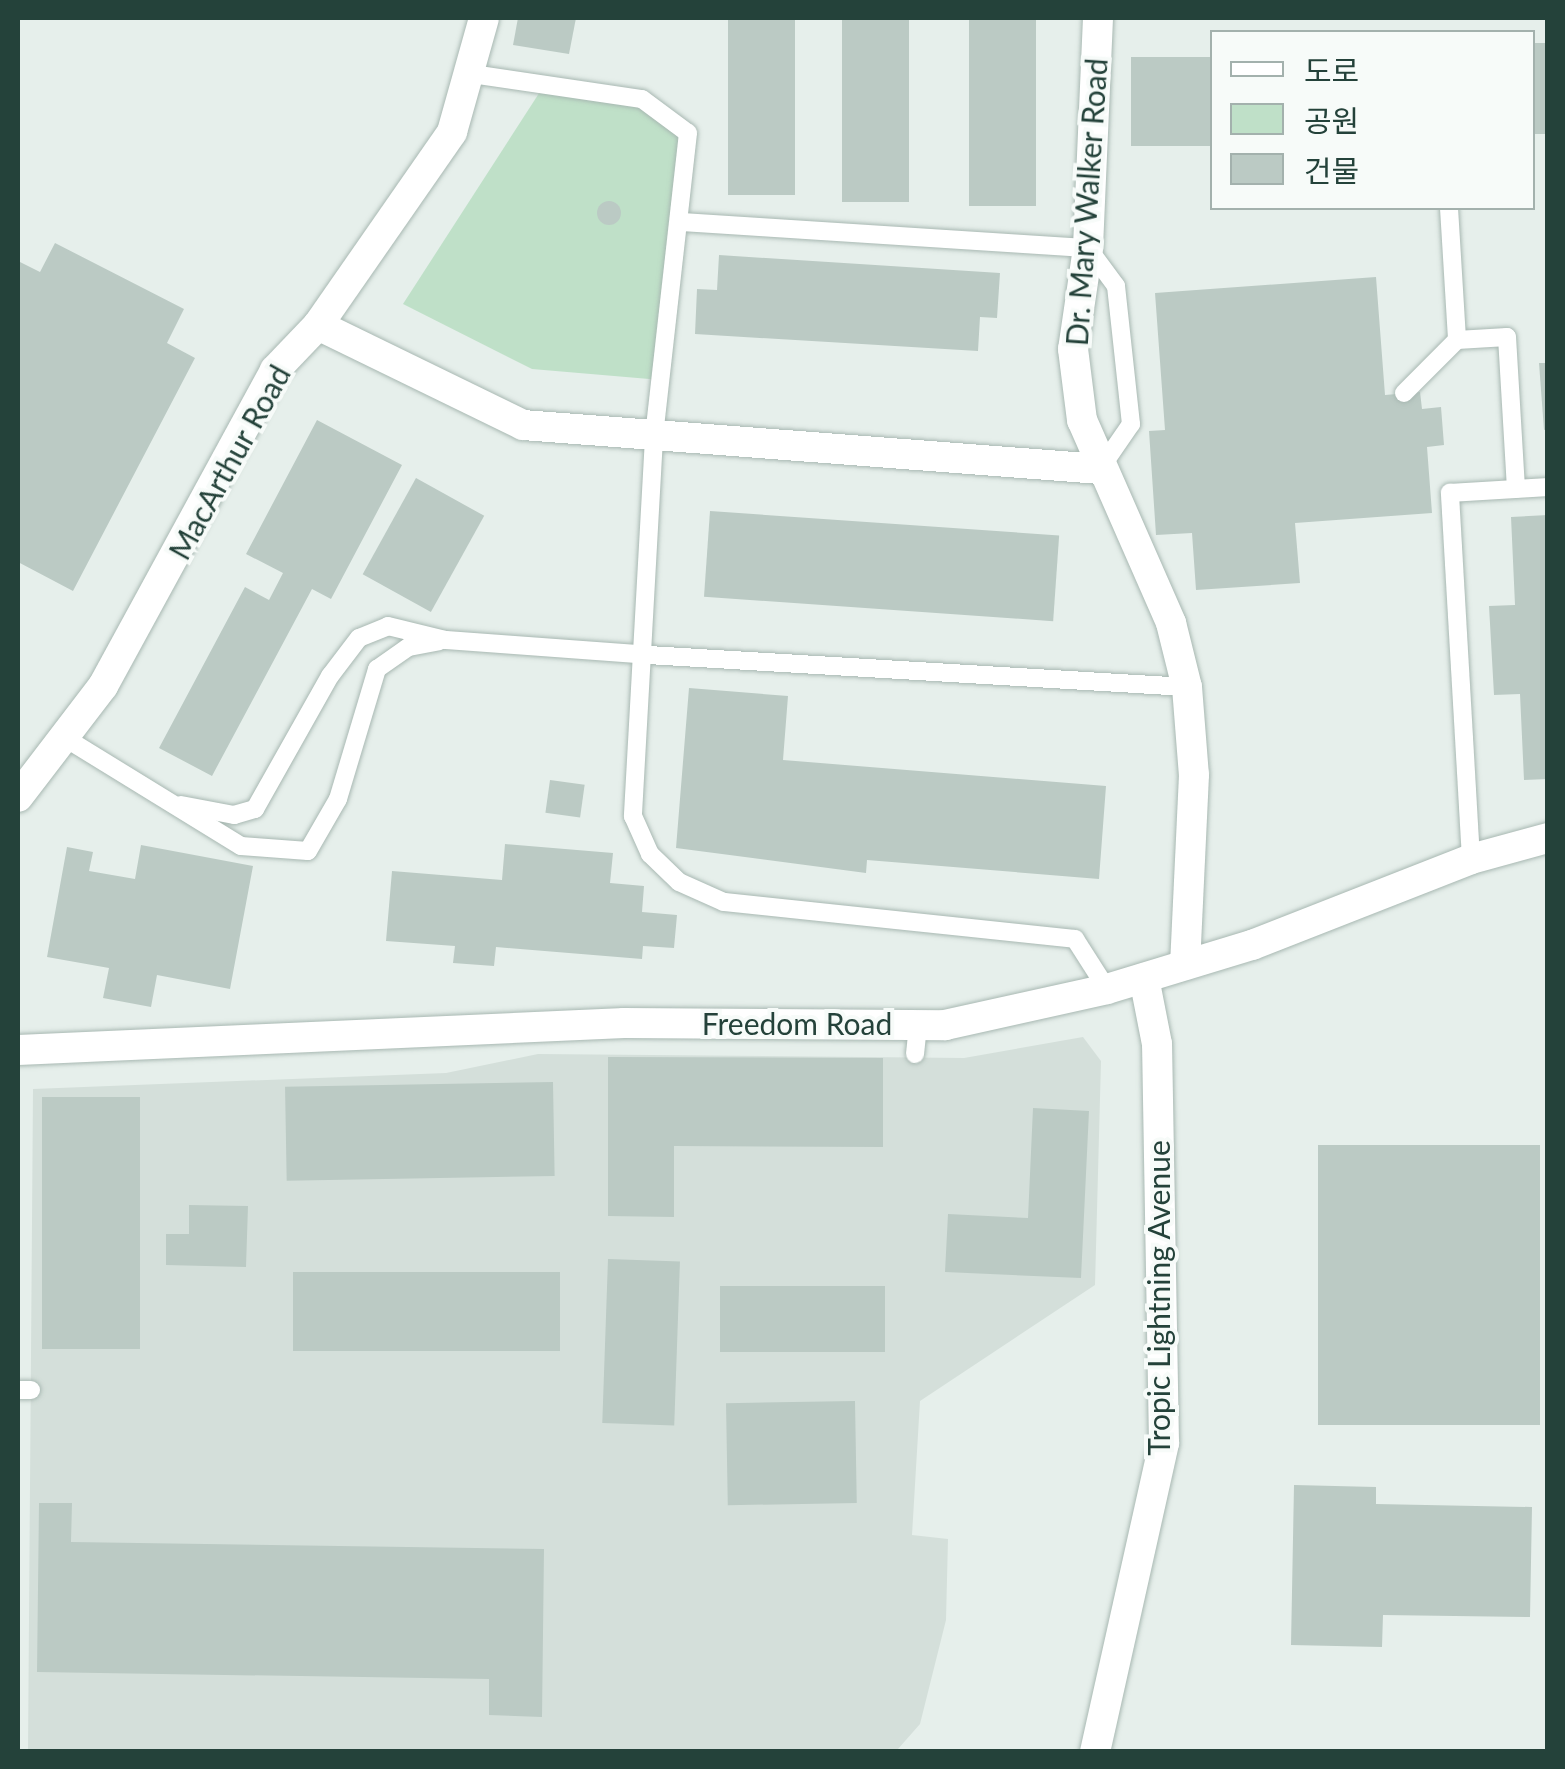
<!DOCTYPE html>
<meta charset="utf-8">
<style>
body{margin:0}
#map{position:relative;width:1565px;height:1769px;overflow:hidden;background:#e6efeb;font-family:Lato,"Noto Sans KR",sans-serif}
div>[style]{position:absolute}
.built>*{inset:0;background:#d4dfda}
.green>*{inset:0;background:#bfe0c8}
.building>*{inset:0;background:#bbcac4;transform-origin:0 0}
.round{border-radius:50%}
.roads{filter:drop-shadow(0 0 2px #a8b8b2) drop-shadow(0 0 2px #a8b8b2)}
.lane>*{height:18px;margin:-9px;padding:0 9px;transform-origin:9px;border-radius:9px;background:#fff}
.secondary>*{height:30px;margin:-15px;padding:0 15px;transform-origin:15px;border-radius:15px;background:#fff}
span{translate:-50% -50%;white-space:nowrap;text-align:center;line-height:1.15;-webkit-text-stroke:8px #f7fbf9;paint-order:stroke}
.street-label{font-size:30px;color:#24423a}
.frame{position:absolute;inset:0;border:20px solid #24423a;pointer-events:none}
.legend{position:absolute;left:1210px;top:30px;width:325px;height:180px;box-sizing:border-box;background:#f7fbf9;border:2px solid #a3b1ad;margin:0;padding:12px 18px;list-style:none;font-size:30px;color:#24423a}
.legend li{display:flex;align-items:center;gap:20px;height:50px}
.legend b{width:50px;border:2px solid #a3b1ad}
</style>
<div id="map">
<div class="built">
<i style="clip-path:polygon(1083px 1037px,1101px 1061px,1095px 1285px,920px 1401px,912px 1535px,948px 1539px,946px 1620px,920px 1724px,898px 1749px,28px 1752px,33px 1089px,446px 1073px,538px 1054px,964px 1058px)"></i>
</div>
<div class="green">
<i style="clip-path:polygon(545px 84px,642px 99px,688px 133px,661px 380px,532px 369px,403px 304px)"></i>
</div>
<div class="building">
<i style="clip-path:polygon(518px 18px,576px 18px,569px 54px,513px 45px)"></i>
<i style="left:728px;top:18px;width:67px;height:177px"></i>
<i style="left:842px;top:18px;width:67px;height:184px"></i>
<i style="left:969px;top:18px;width:67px;height:188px"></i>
<i style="left:1548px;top:43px;width:91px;height:16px;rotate:90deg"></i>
<i style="left:1212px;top:57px;width:89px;height:81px;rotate:90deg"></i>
<i class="round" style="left:597px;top:201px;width:24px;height:24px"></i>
<i style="clip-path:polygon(55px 243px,184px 309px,167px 343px,195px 358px,73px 591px,18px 562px,18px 261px,40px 272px)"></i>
<i style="clip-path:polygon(719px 255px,1000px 273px,997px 318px,980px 317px,978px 351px,695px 334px,697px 289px,717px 290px)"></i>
<i style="clip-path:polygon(1376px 277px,1385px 395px,1420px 392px,1422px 409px,1441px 407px,1444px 445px,1427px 447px,1432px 513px,1295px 523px,1300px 583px,1196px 590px,1192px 533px,1156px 535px,1149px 431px,1165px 430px,1155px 293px)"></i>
<i style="clip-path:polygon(1539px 363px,1548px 363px,1548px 429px,1544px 430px)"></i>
<i style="clip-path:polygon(317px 420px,402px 465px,331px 599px,312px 589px,212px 776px,159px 748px,245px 587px,269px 600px,283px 573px,246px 554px)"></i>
<i style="left:416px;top:478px;width:78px;height:110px;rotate:29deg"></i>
<i style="left:710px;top:511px;width:350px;height:86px;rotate:4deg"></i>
<i style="clip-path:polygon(1548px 515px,1548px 779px,1524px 780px,1520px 694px,1494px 695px,1489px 606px,1515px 605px,1511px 517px)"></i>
<i style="clip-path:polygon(689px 688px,788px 696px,783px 760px,1106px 786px,1099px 879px,867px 860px,866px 873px,676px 848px)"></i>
<i style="left:550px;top:780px;width:35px;height:33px;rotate:8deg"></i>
<i style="clip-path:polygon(505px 844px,613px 853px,610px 883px,644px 886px,642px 912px,677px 915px,674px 948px,643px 946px,642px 959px,496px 947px,494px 966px,453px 963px,455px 946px,386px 941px,392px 871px,502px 880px)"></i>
<i style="clip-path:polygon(141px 845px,253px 866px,230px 989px,157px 975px,151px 1007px,103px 998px,109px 968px,47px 957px,67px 847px,93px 852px,89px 871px,135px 879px)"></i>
<i style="clip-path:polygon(608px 1057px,883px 1058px,883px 1147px,674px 1146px,674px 1217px,608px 1216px)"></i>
<i style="left:553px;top:1082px;width:94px;height:268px;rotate:89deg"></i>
<i style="left:42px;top:1097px;width:98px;height:252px"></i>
<i style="clip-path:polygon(1033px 1108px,1089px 1111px,1081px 1278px,945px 1272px,948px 1214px,1028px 1218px)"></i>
<i style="left:1540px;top:1145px;width:280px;height:222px;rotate:90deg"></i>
<i style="clip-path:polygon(189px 1205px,248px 1206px,246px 1267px,166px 1265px,166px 1234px,189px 1234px)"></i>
<i style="left:608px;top:1259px;width:72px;height:164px;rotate:2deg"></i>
<i style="left:560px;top:1272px;width:79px;height:267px;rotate:90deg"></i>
<i style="left:720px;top:1286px;width:165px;height:66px"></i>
<i style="left:855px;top:1401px;width:102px;height:129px;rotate:89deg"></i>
<i style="clip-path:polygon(1294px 1485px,1376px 1487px,1376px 1504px,1532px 1507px,1530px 1617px,1383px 1615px,1382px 1647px,1291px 1645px)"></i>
<i style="clip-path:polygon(39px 1503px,72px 1503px,71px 1542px,544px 1549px,542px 1717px,489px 1715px,489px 1679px,37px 1672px)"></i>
</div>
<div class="roads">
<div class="lane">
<i style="left:472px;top:74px;width:172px;rotate:8.4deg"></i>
<i style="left:642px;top:99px;width:57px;rotate:36.5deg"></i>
<i style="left:688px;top:133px;width:307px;rotate:96.4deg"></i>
<i style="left:654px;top:438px;width:379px;rotate:93.2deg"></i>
<i style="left:633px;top:816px;width:42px;rotate:65.9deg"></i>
<i style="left:650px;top:854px;width:40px;rotate:44deg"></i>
<i style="left:679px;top:882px;width:49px;rotate:24deg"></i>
<i style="left:724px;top:902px;width:353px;rotate:6deg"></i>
<i style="left:1075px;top:939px;width:59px;rotate:57.4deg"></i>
<i style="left:1449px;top:208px;width:132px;rotate:86.5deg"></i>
<i style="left:683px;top:222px;width:406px;rotate:3.7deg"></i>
<i style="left:1088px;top:248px;width:47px;rotate:53.6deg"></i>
<i style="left:1116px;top:286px;width:139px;rotate:83.8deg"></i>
<i style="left:1131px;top:424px;width:55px;rotate:124.6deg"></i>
<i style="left:1404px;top:393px;width:75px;rotate:-45deg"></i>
<i style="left:1457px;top:340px;width:50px;rotate:-3.4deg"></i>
<i style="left:1507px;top:337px;width:152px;rotate:86.6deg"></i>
<i style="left:62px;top:736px;width:210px;rotate:31.6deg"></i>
<i style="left:241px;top:846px;width:67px;rotate:4.3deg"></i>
<i style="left:308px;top:851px;width:60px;rotate:-60deg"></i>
<i style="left:338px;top:799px;width:136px;rotate:-73.3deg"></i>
<i style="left:377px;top:669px;width:39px;rotate:-35deg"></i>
<i style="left:409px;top:647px;width:31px;rotate:-11deg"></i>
<i style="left:181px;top:805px;width:54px;rotate:10.7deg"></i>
<i style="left:234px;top:815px;width:22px;rotate:-16deg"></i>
<i style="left:255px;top:809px;width:153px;rotate:-60.6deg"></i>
<i style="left:330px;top:676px;width:48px;rotate:-52.7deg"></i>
<i style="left:359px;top:638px;width:31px;rotate:-22deg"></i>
<i style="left:388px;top:626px;width:59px;rotate:13.8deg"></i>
<i style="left:445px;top:640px;width:204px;rotate:4.2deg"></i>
<i style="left:648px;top:655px;width:540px;rotate:3.4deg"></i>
<i style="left:1471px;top:859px;width:367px;rotate:-93.3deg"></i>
<i style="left:1450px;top:493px;width:98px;rotate:-3.5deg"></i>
<i style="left:915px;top:1054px;width:31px;rotate:-84deg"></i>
<i style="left:18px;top:1390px;width:13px"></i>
</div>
<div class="secondary">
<i style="left:1098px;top:18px;width:230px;rotate:92.5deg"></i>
<i style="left:1088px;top:248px;width:102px;rotate:98.4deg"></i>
<i style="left:1073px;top:349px;width:72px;rotate:82.8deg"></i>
<i style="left:1082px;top:420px;width:222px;rotate:66.3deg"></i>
<i style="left:1171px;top:623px;width:66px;rotate:76deg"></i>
<i style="left:1187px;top:687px;width:88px;rotate:85.5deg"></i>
<i style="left:1194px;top:775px;width:190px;rotate:92.7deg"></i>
<i style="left:318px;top:325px;width:228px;rotate:26deg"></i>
<i style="left:523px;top:425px;width:579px;rotate:4.36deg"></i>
<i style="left:18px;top:797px;width:140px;rotate:-52.6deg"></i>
<i style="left:103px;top:686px;width:360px;rotate:-61.4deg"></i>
<i style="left:275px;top:370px;width:62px;rotate:-46.3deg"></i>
<i style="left:318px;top:325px;width:235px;rotate:-55.2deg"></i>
<i style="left:452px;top:132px;width:118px;rotate:-74.3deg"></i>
<i style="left:18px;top:1050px;width:607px;rotate:-2.55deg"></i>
<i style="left:624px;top:1023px;width:321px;rotate:0.4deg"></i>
<i style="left:945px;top:1025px;width:166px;rotate:-12.5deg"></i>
<i style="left:1107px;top:989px;width:152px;rotate:-16.9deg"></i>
<i style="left:1252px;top:945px;width:235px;rotate:-21.4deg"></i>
<i style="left:1471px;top:859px;width:80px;rotate:-15.3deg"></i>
<i style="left:1095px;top:1752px;width:317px;rotate:-77.4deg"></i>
<i style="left:1164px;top:1443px;width:399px;rotate:-91deg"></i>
<i style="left:1157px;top:1044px;width:67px;rotate:-101.1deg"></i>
</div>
</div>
<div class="street-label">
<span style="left:1086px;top:202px;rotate:-86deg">Dr. Mary Walker Road</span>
<span style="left:229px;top:462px;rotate:-61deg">MacArthur Road</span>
<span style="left:797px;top:1023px">Freedom Road</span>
<span style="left:1158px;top:1298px;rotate:-90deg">Tropic Lightning Avenue</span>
</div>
<div class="frame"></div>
<ul class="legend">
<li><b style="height:12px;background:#fff"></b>도로</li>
<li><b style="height:28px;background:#bfe0c8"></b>공원</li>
<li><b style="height:28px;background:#bbcac4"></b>건물</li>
</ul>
</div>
